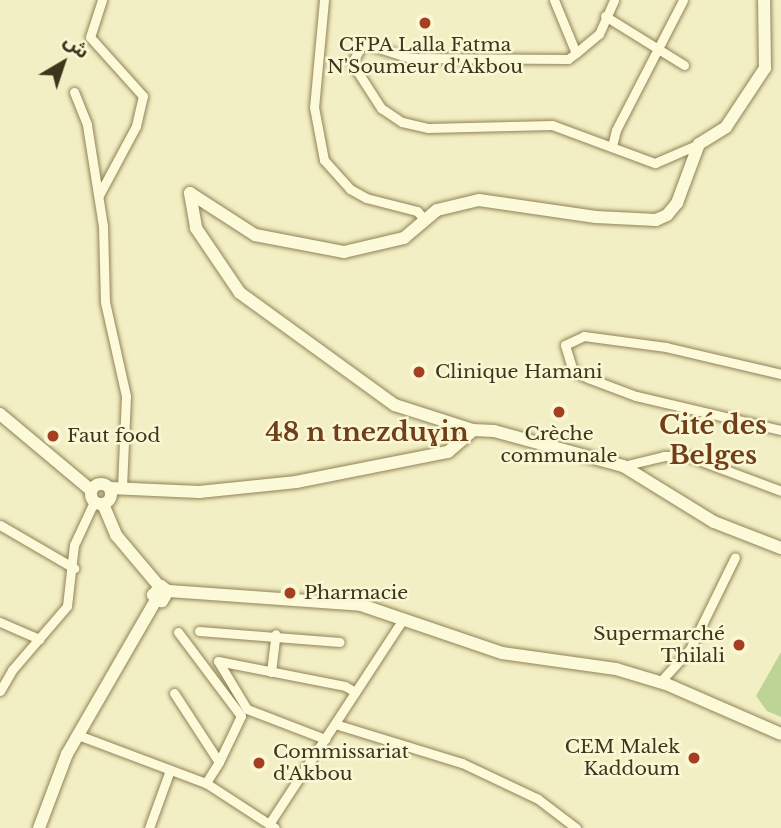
<!DOCTYPE html>
<meta charset="utf-8">
<style>
body{margin:0}
#map{position:relative;width:781px;height:828px;overflow:hidden;background:#f3efc4;font-family:"Libre Baskerville","Noto Sans Arabic",serif}
div>[style]{position:absolute}
.green>*{inset:0;background:#bed396}
.roads{filter:drop-shadow(0 0 2px #908258) drop-shadow(0 0 2px #908258)}
.street>*{height:9px;margin:-4.5px;padding:0 4.5px;transform-origin:4.5px;border-radius:4.5px;background:#fcfad8}
.secondary>*{height:12px;margin:-6px;padding:0 6px;transform-origin:6px;border-radius:6px;background:#fcfad8}
.secondary>.ring{margin:-6px;padding:0;box-sizing:content-box;background:none;border:12px solid #fcfad8;border-radius:50%}
.dots>*{width:19px;height:19px;translate:-50% -50%;box-sizing:border-box;border:4px solid #f9f7d4;border-radius:50%}
span{translate:-50% -50%;white-space:nowrap;text-align:center;line-height:1.15;-webkit-text-stroke:5px #f9f7d4;paint-order:stroke}
.poi-label{font-size:19px;color:#3e351d}
.left{translate:0 -50%;text-align:left}
.right{translate:-100% -50%;text-align:right}
.district-label{font-size:26px;color:#703e18;font-weight:700}
.north{position:absolute;left:28px;top:28px;width:70px;height:70px;-webkit-text-stroke:5px #f9f7d4;paint-order:stroke;rotate:39deg;font-size:19px;font-weight:700;line-height:28px;text-align:center;color:#3e351d}
.north::after{content:'';display:block;margin:auto;width:24px;height:32px;background:#3e351d;clip-path:polygon(50% 0,100% 100%,50% 72%,0 100%)}
</style>
<div id="map">
<div class="green">
<i style="clip-path:polygon(781px 652px,781px 717px,767px 711px,756px 696px)"></i>
</div>
<div class="roads">
<div class="street">
<i style="left:324px;top:0;width:107px;rotate:95.3deg"></i>
<i style="left:314px;top:107px;width:54px;rotate:79.3deg"></i>
<i style="left:324px;top:160px;width:39px;rotate:48deg"></i>
<i style="left:350px;top:189px;width:18px;rotate:29deg"></i>
<i style="left:366px;top:198px;width:53px;rotate:14.3deg"></i>
<i style="left:417px;top:211px;width:11px;rotate:49deg"></i>
<i style="left:554px;top:0;width:57px;rotate:67.5deg"></i>
<i style="left:576px;top:53px;width:10px;rotate:143deg"></i>
<i style="left:568px;top:59px;width:158px;rotate:-179.6deg"></i>
<i style="left:410px;top:58px;width:49px;rotate:-162.3deg"></i>
<i style="left:363px;top:43px;width:23px;rotate:119deg"></i>
<i style="left:352px;top:63px;width:54px;rotate:57.2deg"></i>
<i style="left:381px;top:108px;width:25px;rotate:34deg"></i>
<i style="left:402px;top:122px;width:27px;rotate:13deg"></i>
<i style="left:428px;top:128px;width:124px;rotate:-1.4deg"></i>
<i style="left:552px;top:125px;width:110px;rotate:20.3deg"></i>
<i style="left:655px;top:163px;width:48px;rotate:-23.4deg"></i>
<i style="left:605px;top:16px;width:93px;rotate:31.8deg"></i>
<i style="left:576px;top:53px;width:30px;rotate:-40deg"></i>
<i style="left:599px;top:34px;width:37px;rotate:-66deg"></i>
<i style="left:74px;top:92px;width:35px;rotate:68deg"></i>
<i style="left:87px;top:125px;width:102px;rotate:81deg"></i>
<i style="left:103px;top:226px;width:76px;rotate:88.5deg"></i>
<i style="left:105px;top:302px;width:96px;rotate:77.4deg"></i>
<i style="left:126px;top:396px;width:91px;rotate:92.5deg"></i>
<i style="left:612px;top:146px;width:16px;rotate:-76deg"></i>
<i style="left:616px;top:130px;width:146px;rotate:-62.7deg"></i>
<i style="left:99px;top:195px;width:78px;rotate:-61.8deg"></i>
<i style="left:136px;top:126px;width:31px;rotate:-77deg"></i>
<i style="left:143px;top:96px;width:79px;rotate:-131.9deg"></i>
<i style="left:90px;top:37px;width:39px;rotate:-72deg"></i>
<i style="left:781px;top:374px;width:118px;rotate:-166.8deg"></i>
<i style="left:666px;top:347px;width:83px;rotate:-172.4deg"></i>
<i style="left:584px;top:336px;width:21px;rotate:155deg"></i>
<i style="left:565px;top:345px;width:27px;rotate:73deg"></i>
<i style="left:573px;top:371px;width:17px;rotate:25deg"></i>
<i style="left:588px;top:378px;width:51px;rotate:20.6deg"></i>
<i style="left:636px;top:396px;width:149px;rotate:13.2deg"></i>
<i style="left:623px;top:466px;width:42px;rotate:-13.7deg"></i>
<i style="left:664px;top:456px;width:24px"></i>
<i style="left:688px;top:456px;width:99px;rotate:20.6deg"></i>
<i style="left:0;top:525px;width:86px;rotate:30.2deg"></i>
<i style="left:0;top:622px;width:43px;rotate:23.6deg"></i>
<i style="left:199px;top:631px;width:141px;rotate:4.5deg"></i>
<i style="left:178px;top:632px;width:105px;rotate:53.1deg"></i>
<i style="left:241px;top:716px;width:51px;rotate:115.6deg"></i>
<i style="left:218px;top:661px;width:129px;rotate:11.1deg"></i>
<i style="left:345px;top:686px;width:12px;rotate:31deg"></i>
<i style="left:218px;top:661px;width:56px;rotate:58.9deg"></i>
<i style="left:247px;top:709px;width:84px;rotate:21deg"></i>
<i style="left:271px;top:672px;width:38px;rotate:-83deg"></i>
<i style="left:660px;top:682px;width:45px;rotate:-47.7deg"></i>
<i style="left:690px;top:649px;width:102px;rotate:-63.9deg"></i>
<i style="left:0;top:691px;width:24px;rotate:-60deg"></i>
<i style="left:12px;top:670px;width:84px;rotate:-49.3deg"></i>
<i style="left:67px;top:606px;width:61px;rotate:-83.5deg"></i>
<i style="left:74px;top:545px;width:47px;rotate:-65.1deg"></i>
<i style="left:174px;top:693px;width:82px;rotate:56.9deg"></i>
<i style="left:219px;top:762px;width:25px;rotate:122deg"></i>
<i style="left:335px;top:724px;width:133px;rotate:17.1deg"></i>
<i style="left:462px;top:763px;width:84px;rotate:25.3deg"></i>
<i style="left:538px;top:799px;width:48px;rotate:37.3deg"></i>
<i style="left:78px;top:735px;width:137px;rotate:20.6deg"></i>
<i style="left:206px;top:783px;width:82px;rotate:33.1deg"></i>
<i style="left:269px;top:824px;width:246px;rotate:-56.8deg"></i>
<i style="left:149px;top:828px;width:62px;rotate:-70.1deg"></i>
</div>
<div class="secondary">
<i style="left:190px;top:193px;width:77px;rotate:32.9deg"></i>
<i style="left:255px;top:235px;width:91px;rotate:10.8deg"></i>
<i style="left:344px;top:252px;width:62px;rotate:-13.1deg"></i>
<i style="left:404px;top:238px;width:43px;rotate:-40.3deg"></i>
<i style="left:437px;top:210px;width:43px;rotate:-13.4deg"></i>
<i style="left:479px;top:200px;width:118px;rotate:8.3deg"></i>
<i style="left:596px;top:217px;width:60px;rotate:2.9deg"></i>
<i style="left:656px;top:220px;width:12px;rotate:-24deg"></i>
<i style="left:667px;top:215px;width:16px;rotate:-50deg"></i>
<i style="left:677px;top:203px;width:63px;rotate:-69.6deg"></i>
<i style="left:699px;top:144px;width:32px;rotate:-32deg"></i>
<i style="left:726px;top:127px;width:71px;rotate:-56.5deg"></i>
<i style="left:765px;top:68px;width:68px;rotate:-90.8deg"></i>
<i style="left:190px;top:193px;width:36px;rotate:80deg"></i>
<i style="left:196px;top:228px;width:78px;rotate:55.9deg"></i>
<i style="left:240px;top:293px;width:191px;rotate:35.9deg"></i>
<i style="left:395px;top:405px;width:82px;rotate:17.8deg"></i>
<i style="left:0;top:414px;width:119px;rotate:39.9deg"></i>
<i class="ring" style="left:91px;top:484px;width:8px;height:8px"></i>
<i style="left:110px;top:488px;width:89px;rotate:2.6deg"></i>
<i style="left:199px;top:492px;width:98px;rotate:-5.9deg"></i>
<i style="left:296px;top:482px;width:155px;rotate:-11.2deg"></i>
<i style="left:448px;top:452px;width:33px;rotate:-41deg"></i>
<i style="left:473px;top:430px;width:21px;rotate:3deg"></i>
<i style="left:494px;top:431px;width:134px;rotate:15.2deg"></i>
<i style="left:623px;top:466px;width:107px;rotate:31.6deg"></i>
<i style="left:714px;top:522px;width:72px;rotate:21.2deg"></i>
<i style="left:103px;top:504px;width:34px;rotate:67deg"></i>
<i style="left:116px;top:535px;width:67px;rotate:49.9deg"></i>
<i style="left:168px;top:591px;width:12px;rotate:121deg"></i>
<i style="left:162px;top:601px;width:11px;rotate:-146deg"></i>
<i style="left:153px;top:595px;width:12px;rotate:-48deg"></i>
<i style="left:161px;top:586px;width:9px;rotate:36deg"></i>
<i style="left:168px;top:591px;width:194px;rotate:4.1deg"></i>
<i style="left:361px;top:605px;width:149px;rotate:18.8deg"></i>
<i style="left:502px;top:653px;width:115px;rotate:8deg"></i>
<i style="left:616px;top:669px;width:52px;rotate:16.7deg"></i>
<i style="left:666px;top:684px;width:125px;rotate:23.5deg"></i>
<i style="left:39px;top:828px;width:79px;rotate:-69.3deg"></i>
<i style="left:67px;top:754px;width:178px;rotate:-60deg"></i>
</div>
</div>
<div class="dots">
<i style="left:425px;top:23px;background:#a63e21"></i>
<i style="left:419px;top:372px;background:#a63e21"></i>
<i style="left:559px;top:412px;background:#a63e21"></i>
<i style="left:53px;top:436px;background:#a63e21"></i>
<i style="left:290px;top:593px;background:#a63e21"></i>
<i style="left:739px;top:645px;background:#a63e21"></i>
<i style="left:694px;top:758px;background:#a63e21"></i>
<i style="left:259px;top:763px;background:#a63e21"></i>
</div>
<div class="poi-label">
<span style="left:425px;top:56px">CFPA Lalla Fatma<br>N'Soumeur d'Akbou</span>
<span class="left" style="left:435px;top:372px">Clinique Hamani</span>
<span style="left:559px;top:445px">Crèche<br>communale</span>
<span class="left" style="left:67px;top:436px">Faut food</span>
<span class="left" style="left:304px;top:593px">Pharmacie</span>
<span class="right" style="left:725px;top:645px">Supermarché<br>Thilali</span>
<span class="right" style="left:680px;top:758px">CEM Malek<br>Kaddoum</span>
<span class="left" style="left:273px;top:763px">Commissariat<br>d'Akbou</span>
</div>
<div class="district-label">
<span style="left:713px;top:441px">Cité des<br>Belges</span>
<span style="left:367px;top:433px">48 n tnezduɣin</span>
</div>
<div class="north">ش</div>
</div>
